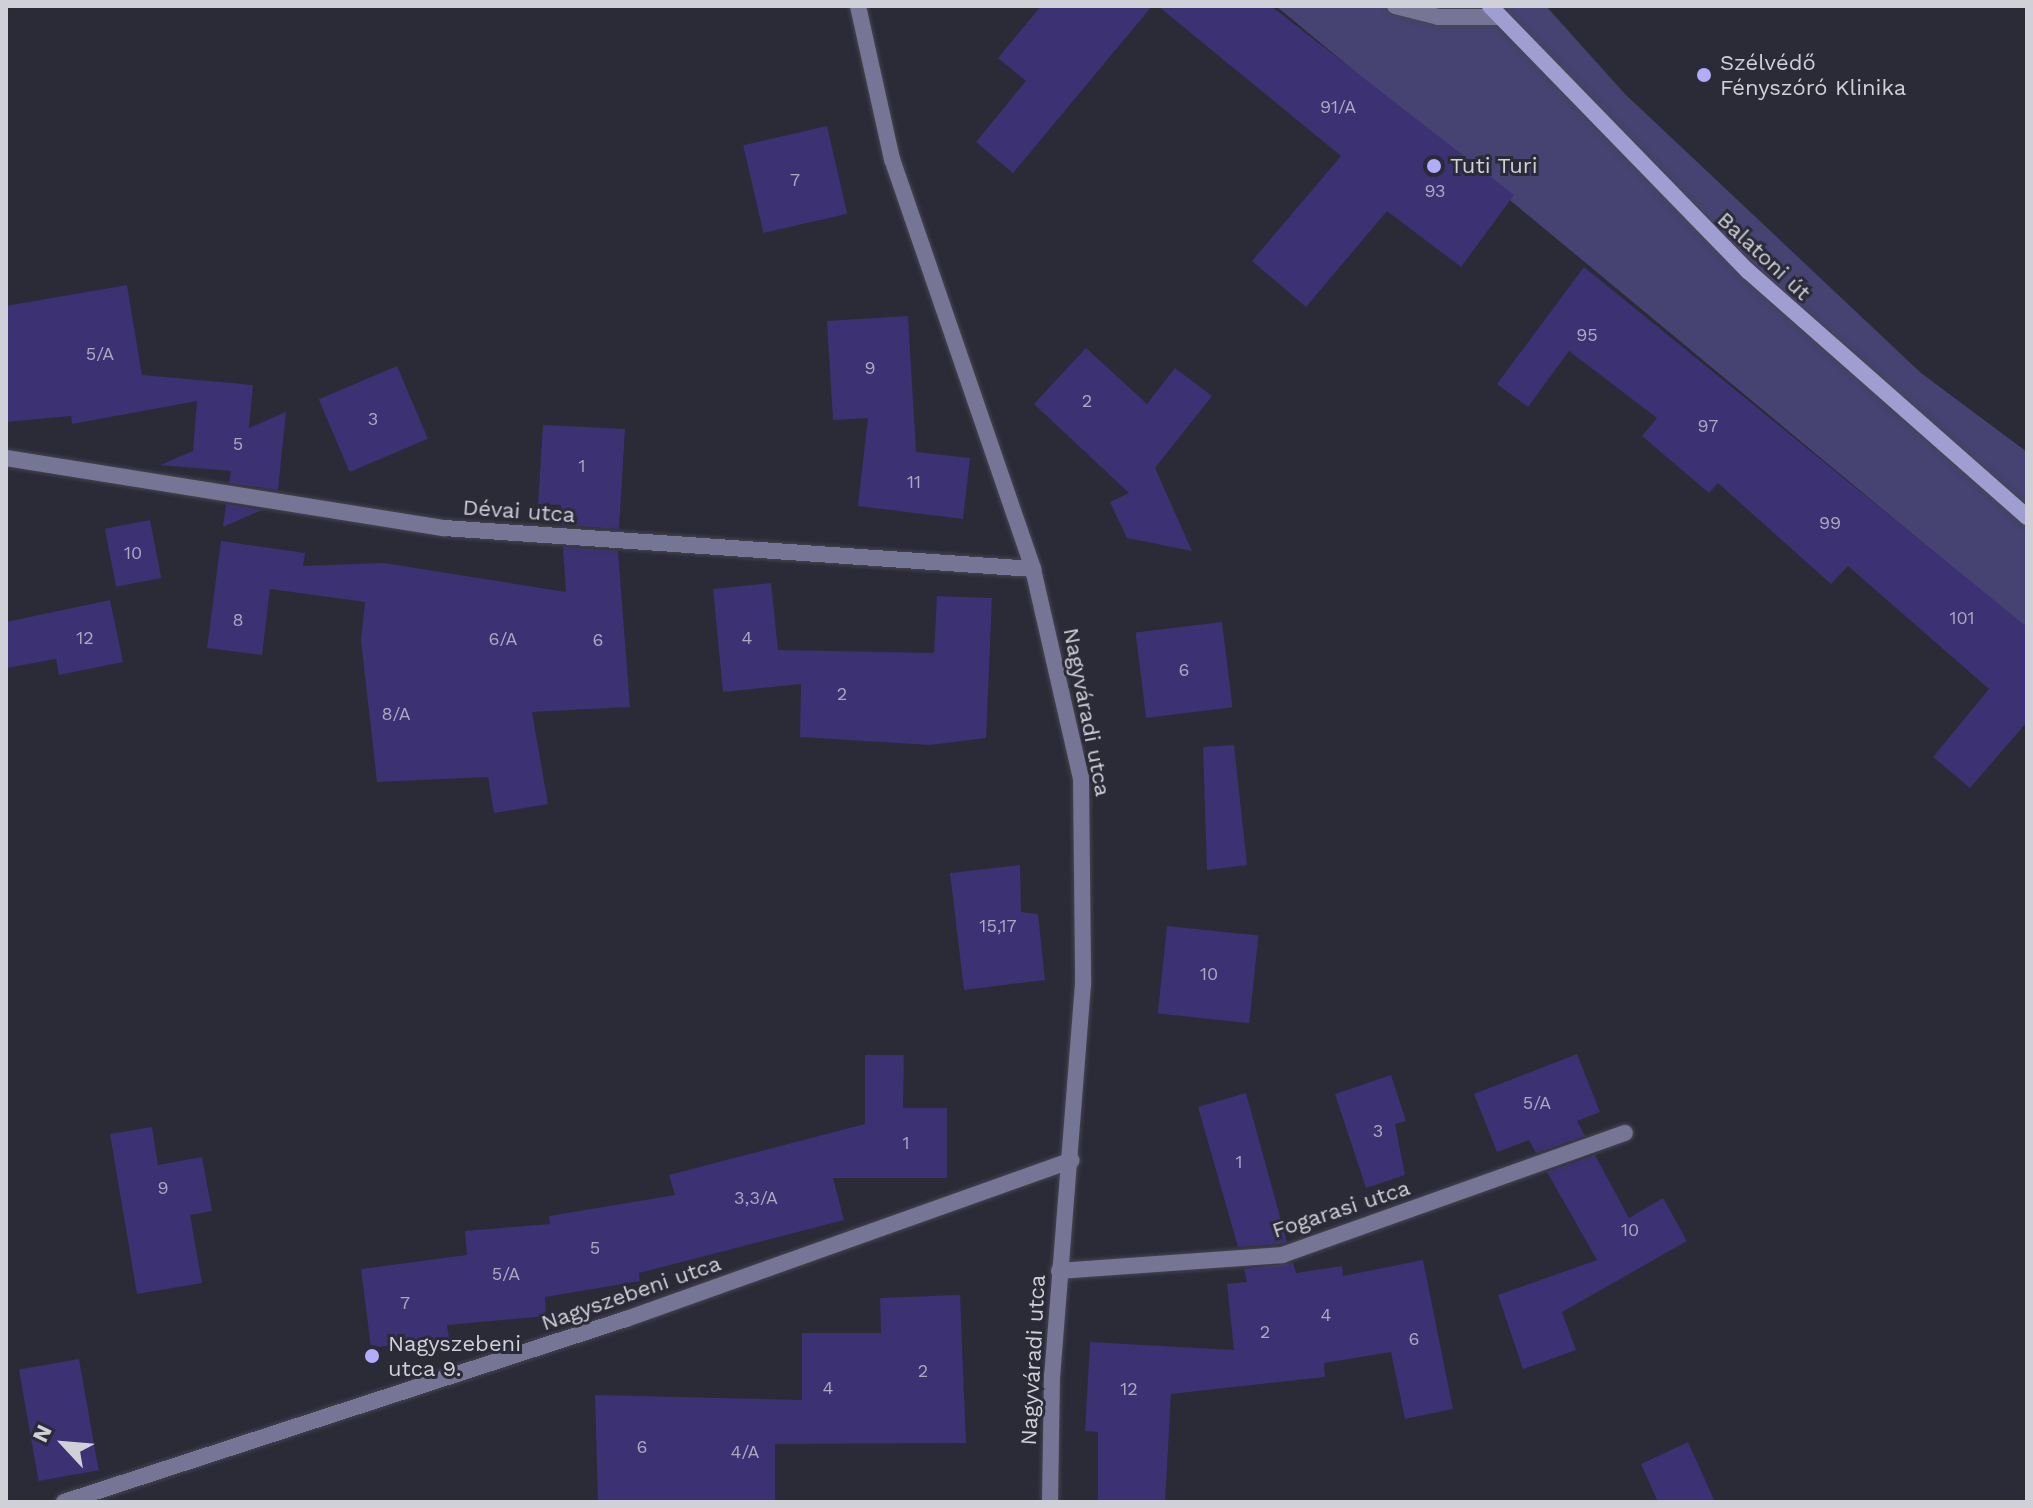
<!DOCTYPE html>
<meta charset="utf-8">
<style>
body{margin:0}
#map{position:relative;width:2033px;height:1508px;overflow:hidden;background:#2b2a37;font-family:"Work Sans",sans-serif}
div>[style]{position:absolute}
.green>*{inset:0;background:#464271}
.building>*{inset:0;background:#3b3173;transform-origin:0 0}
.roads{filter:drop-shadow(0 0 2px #454551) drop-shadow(0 0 2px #454551)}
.street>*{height:16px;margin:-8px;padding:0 8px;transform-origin:8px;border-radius:8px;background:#767595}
.secondary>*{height:16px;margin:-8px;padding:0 8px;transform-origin:8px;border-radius:8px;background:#a09ed1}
.dots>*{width:22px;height:22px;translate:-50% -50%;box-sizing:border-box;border:4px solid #2b2a37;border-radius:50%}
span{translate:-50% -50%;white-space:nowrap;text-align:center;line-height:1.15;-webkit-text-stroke:6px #2b2a37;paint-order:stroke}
.number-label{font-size:18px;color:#aba8c0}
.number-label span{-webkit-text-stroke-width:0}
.poi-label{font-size:22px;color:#d0d0d9}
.left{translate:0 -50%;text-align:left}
.street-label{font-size:22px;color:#d0d0d9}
.frame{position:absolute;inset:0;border:8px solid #d0d0d9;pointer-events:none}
.north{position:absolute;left:24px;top:1404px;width:80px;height:80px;-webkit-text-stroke:6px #2b2a37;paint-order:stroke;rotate:296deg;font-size:22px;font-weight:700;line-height:32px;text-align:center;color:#d0d0d9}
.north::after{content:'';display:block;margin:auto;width:28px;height:36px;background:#d0d0d9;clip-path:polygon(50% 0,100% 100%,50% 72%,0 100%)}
</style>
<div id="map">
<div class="green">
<i style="clip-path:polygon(1276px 6px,1546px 6px,1625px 94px,1921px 373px,2027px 452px,2027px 629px)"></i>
</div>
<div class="building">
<i style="clip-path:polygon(1041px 6px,1152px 6px,1013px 173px,976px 142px,1026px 81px,998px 58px)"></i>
<i style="clip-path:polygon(1158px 6px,1271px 6px,1514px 195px,1461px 267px,1387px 211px,1306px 307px,1252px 261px,1341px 156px)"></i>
<i style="left:827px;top:126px;width:90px;height:86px;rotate:77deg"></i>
<i style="clip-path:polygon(1584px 267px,2027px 627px,2027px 722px,1970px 788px,1933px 757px,1989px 689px,1848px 566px,1831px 584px,1718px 483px,1709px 493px,1642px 436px,1657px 418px,1569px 351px,1528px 407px,1497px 384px)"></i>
<i style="clip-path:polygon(127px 285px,142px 375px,253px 385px,249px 428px,286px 412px,278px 490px,229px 483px,231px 471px,160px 465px,193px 451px,197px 401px,72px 424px,71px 416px,6px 422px,6px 306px)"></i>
<i style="clip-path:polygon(908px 316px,916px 452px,970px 458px,963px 519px,858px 506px,868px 418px,833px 420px,827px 321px)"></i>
<i style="clip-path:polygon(1086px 348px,1147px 404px,1175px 368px,1212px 396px,1155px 468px,1192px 551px,1127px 538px,1110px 502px,1129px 493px,1034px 404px)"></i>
<i style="left:397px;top:366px;width:79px;height:85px;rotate:67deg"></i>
<i style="clip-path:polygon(543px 425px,625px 429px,619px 529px,562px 525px,561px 505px,538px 504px)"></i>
<i style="clip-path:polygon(226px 504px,262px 510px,223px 527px)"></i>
<i style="left:150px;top:520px;width:59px;height:46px;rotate:79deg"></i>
<i style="clip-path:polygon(221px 541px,305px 553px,303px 566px,384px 563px,566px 592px,563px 547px,618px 551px,630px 707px,532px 712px,548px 804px,494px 813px,488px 777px,377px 782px,361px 640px,365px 602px,270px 589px,262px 655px,207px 648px)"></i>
<i style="clip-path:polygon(771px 583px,778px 650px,934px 653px,937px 596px,992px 598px,986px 738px,930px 745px,800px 737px,801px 684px,723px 692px,713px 589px)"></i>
<i style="clip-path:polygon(110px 600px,123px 662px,59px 675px,56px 659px,6px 668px,6px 622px)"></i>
<i style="left:1222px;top:622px;width:86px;height:87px;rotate:83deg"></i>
<i style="clip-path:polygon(1234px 745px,1247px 865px,1207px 870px,1203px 747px)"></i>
<i style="clip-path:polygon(1020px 865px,1021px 912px,1038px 914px,1045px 980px,964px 990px,950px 873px)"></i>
<i style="left:1167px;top:926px;width:92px;height:88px;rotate:6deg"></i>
<i style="clip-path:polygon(1577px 1054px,1600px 1112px,1577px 1121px,1585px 1136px,1536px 1153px,1529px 1140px,1497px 1152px,1474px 1094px)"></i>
<i style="clip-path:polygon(865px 1055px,904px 1055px,903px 1108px,947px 1108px,947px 1178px,833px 1178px,844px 1220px,639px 1273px,640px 1281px,545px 1297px,546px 1316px,447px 1325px,449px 1338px,371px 1348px,361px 1269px,467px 1255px,465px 1231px,550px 1224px,549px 1216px,675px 1195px,669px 1175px,865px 1124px)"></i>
<i style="clip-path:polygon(1391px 1075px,1406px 1121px,1395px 1124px,1405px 1175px,1366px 1188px,1335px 1094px)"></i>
<i style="clip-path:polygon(1246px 1093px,1287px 1242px,1280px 1244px,1238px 1247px,1198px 1107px)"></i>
<i style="clip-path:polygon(152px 1127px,158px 1165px,202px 1157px,212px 1211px,190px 1215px,202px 1283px,137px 1294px,110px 1134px)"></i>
<i style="clip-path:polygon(1595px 1155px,1629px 1218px,1663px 1198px,1687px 1241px,1562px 1312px,1576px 1350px,1523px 1369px,1498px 1295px,1597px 1260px,1547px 1172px)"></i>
<i style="clip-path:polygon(1423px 1260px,1453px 1409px,1405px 1419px,1391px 1352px,1324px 1363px,1325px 1377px,1171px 1394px,1165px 1502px,1098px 1502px,1098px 1432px,1085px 1431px,1090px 1342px,1234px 1350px,1227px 1284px,1247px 1282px,1244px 1269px,1293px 1263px,1296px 1273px,1342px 1266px,1343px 1276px)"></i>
<i style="clip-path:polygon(960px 1295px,966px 1443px,775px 1444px,775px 1502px,598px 1501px,595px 1395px,802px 1400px,802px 1333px,881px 1333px,880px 1298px)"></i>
<i style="left:79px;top:1359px;width:113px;height:61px;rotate:80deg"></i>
<i style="clip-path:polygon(1688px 1442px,1715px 1502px,1658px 1502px,1641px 1464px)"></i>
</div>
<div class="roads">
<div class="street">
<i style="left:858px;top:6px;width:157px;rotate:77.5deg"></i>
<i style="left:892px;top:159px;width:434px;rotate:71deg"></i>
<i style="left:1033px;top:569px;width:214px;rotate:77.1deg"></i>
<i style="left:1081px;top:778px;width:206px;rotate:89.4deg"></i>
<i style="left:1083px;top:984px;width:392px;rotate:94.5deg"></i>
<i style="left:1052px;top:1375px;width:127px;rotate:90.9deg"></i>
<i style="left:1395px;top:6px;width:44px;rotate:14.3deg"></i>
<i style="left:1438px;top:17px;width:62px"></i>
<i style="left:6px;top:458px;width:444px;rotate:9.1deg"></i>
<i style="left:444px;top:528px;width:590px;rotate:3.98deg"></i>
<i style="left:1059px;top:1271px;width:224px;rotate:-4.1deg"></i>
<i style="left:1282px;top:1255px;width:364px;rotate:-19.6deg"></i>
<i style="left:64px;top:1502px;width:591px;rotate:-18.04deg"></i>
<i style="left:626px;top:1319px;width:473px;rotate:-19.6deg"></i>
</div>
<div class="secondary">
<i style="left:1490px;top:6px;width:370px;rotate:45.8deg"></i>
<i style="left:1748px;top:271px;width:372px;rotate:41.4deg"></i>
</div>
</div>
<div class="dots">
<i style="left:1704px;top:75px;background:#b1adfa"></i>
<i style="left:1434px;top:166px;background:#b1adfa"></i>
<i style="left:372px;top:1356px;background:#b1adfa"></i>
</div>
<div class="number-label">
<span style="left:1338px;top:107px">91/A</span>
<span style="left:795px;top:180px">7</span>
<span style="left:1435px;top:191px">93</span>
<span style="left:1587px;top:335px">95</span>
<span style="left:100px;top:354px">5/A</span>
<span style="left:870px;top:368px">9</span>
<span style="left:1087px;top:401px">2</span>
<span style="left:373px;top:419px">3</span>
<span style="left:1708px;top:426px">97</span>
<span style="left:238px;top:444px">5</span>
<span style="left:582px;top:466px">1</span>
<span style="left:914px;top:482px">11</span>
<span style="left:1830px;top:523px">99</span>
<span style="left:133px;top:553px">10</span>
<span style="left:1962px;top:618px">101</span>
<span style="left:238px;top:620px">8</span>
<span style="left:85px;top:638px">12</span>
<span style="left:747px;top:638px">4</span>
<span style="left:503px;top:639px">6/A</span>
<span style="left:598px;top:640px">6</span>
<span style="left:1184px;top:670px">6</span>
<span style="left:842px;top:694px">2</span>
<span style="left:396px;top:714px">8/A</span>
<span style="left:998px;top:926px">15,17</span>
<span style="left:1209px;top:974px">10</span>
<span style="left:1537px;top:1103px">5/A</span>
<span style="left:1378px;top:1131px">3</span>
<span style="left:906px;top:1143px">1</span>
<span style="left:1239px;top:1162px">1</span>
<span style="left:163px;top:1188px">9</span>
<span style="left:756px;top:1198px">3,3/A</span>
<span style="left:1630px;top:1230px">10</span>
<span style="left:595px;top:1248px">5</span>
<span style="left:506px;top:1274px">5/A</span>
<span style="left:405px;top:1303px">7</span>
<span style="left:1326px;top:1315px">4</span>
<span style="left:1265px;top:1332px">2</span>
<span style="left:1414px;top:1339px">6</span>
<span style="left:923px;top:1371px">2</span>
<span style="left:828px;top:1388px">4</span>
<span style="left:1129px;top:1389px">12</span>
<span style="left:642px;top:1447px">6</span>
<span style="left:745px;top:1452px">4/A</span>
</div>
<div class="poi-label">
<span class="left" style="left:1720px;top:75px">Szélvédő<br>Fényszóró Klinika</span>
<span class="left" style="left:1450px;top:166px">Tuti Turi</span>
<span class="left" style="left:388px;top:1356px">Nagyszebeni<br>utca 9.</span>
</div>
<div class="street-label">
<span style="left:1764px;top:256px;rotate:43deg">Balatoni út</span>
<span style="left:519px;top:511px;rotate:4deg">Dévai utca</span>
<span style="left:1087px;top:712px;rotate:79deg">Nagyváradi utca</span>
<span style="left:1341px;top:1209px;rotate:-18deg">Fogarasi utca</span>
<span style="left:631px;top:1293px;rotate:-19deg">Nagyszebeni utca</span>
<span style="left:1033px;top:1360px;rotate:-87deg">Nagyváradi utca</span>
</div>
<div class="frame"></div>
<div class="north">N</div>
</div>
